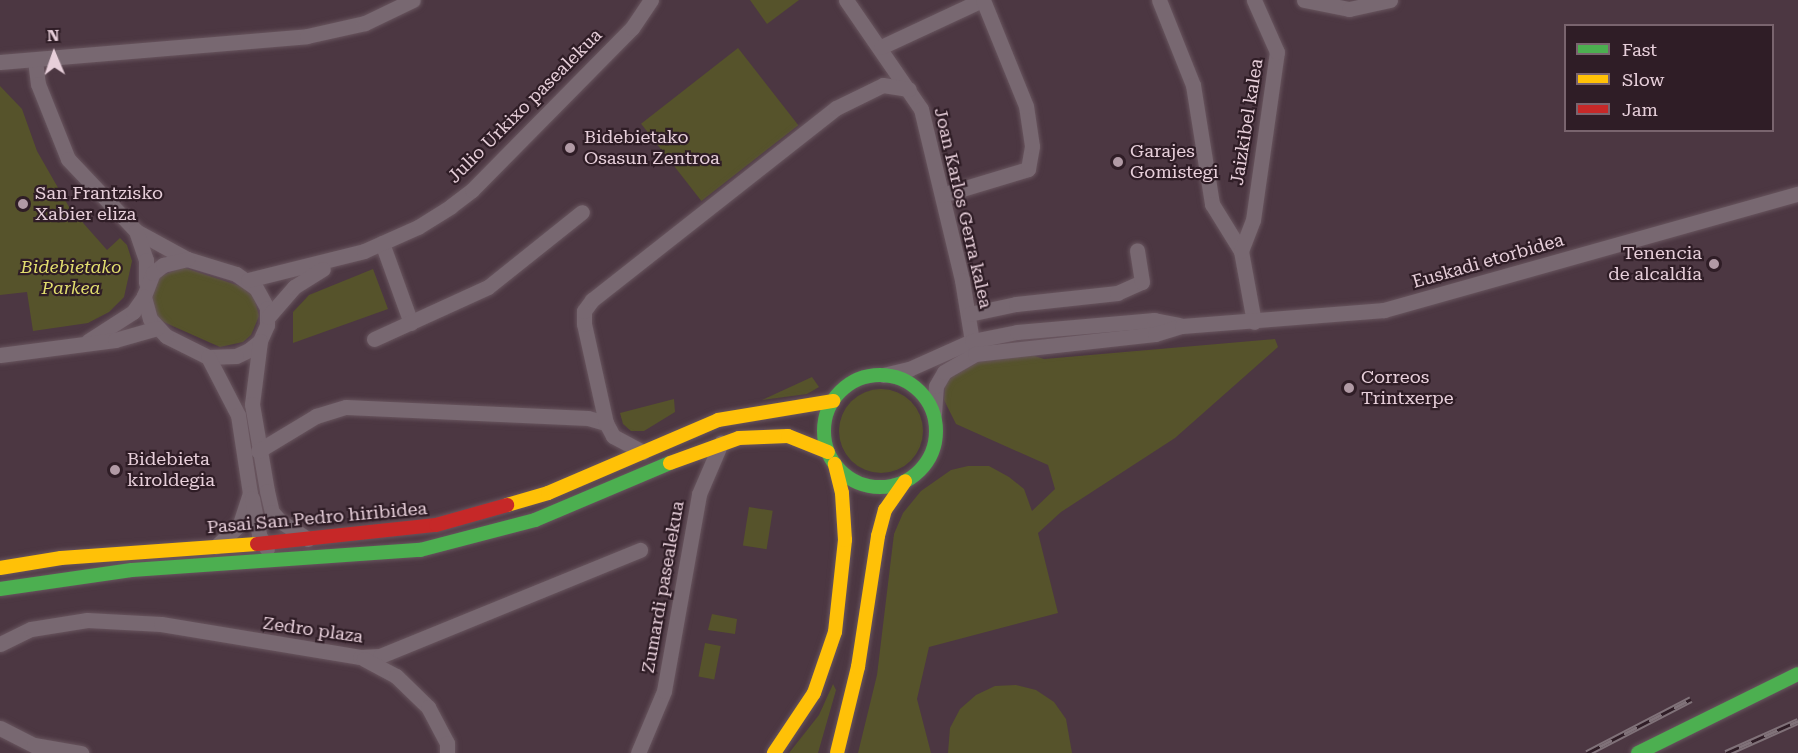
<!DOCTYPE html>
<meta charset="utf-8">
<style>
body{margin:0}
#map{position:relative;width:1798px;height:753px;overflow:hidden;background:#4c3742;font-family:"Roboto Serif",serif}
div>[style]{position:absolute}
.green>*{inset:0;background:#56532b;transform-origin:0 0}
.round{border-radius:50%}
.roads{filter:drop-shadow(0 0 2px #68555e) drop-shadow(0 0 2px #68555e)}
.street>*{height:15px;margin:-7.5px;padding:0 7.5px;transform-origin:7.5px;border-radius:7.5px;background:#786871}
.fast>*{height:14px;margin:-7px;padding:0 7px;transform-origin:7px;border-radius:7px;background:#4caf50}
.fast>.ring{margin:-7px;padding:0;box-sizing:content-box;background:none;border:14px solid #4caf50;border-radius:50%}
.slow>*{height:14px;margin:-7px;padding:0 7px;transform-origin:7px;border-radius:7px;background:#ffc107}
.jam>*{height:14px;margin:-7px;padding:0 7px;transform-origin:7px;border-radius:7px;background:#c62828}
.rail>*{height:7px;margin-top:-3.5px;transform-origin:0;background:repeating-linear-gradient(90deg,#2f1d26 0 14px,#807279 0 28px);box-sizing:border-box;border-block:2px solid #807279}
.dots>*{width:16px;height:16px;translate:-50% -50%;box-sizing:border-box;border:3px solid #2f1d26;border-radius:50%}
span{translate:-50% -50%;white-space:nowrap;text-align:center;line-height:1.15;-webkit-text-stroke:4.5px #2f1d26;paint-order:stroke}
.street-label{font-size:18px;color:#e7cfda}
.poi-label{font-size:18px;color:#e7cfda}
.left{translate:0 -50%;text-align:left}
.right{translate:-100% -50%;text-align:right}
.park-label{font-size:18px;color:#e1dd6e;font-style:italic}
.legend{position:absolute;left:1564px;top:24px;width:210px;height:108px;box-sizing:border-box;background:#2f1d26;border:2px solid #79646e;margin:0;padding:8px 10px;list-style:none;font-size:18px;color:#e7cfda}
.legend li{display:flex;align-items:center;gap:12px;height:30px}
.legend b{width:30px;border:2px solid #79646e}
.north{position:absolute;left:24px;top:24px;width:60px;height:60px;-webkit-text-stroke:4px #2f1d26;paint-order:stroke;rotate:358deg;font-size:16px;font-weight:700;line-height:24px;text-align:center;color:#e7cfda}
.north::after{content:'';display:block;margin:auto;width:21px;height:27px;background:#e7cfda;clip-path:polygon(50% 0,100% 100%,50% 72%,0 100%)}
</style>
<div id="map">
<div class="green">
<i style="clip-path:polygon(750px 0,799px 0,767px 24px)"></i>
<i style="left:738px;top:48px;width:98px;height:123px;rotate:52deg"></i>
<i style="clip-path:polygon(0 86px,22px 109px,37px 151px,69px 207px,107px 250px,120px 238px,127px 245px,132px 261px,124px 297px,109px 312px,88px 323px,33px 331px,27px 292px,0 295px)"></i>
<i style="clip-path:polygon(182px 267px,246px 288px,254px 297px,259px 316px,251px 335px,243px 342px,220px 347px,159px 320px,152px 303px,152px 289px,159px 277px)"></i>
<i style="clip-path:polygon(373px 269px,388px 309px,293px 343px,293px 312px,309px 295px)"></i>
<i style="clip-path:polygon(1275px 339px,1278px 347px,1175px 438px,1061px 512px,1038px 533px,1058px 613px,929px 647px,917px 699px,931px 753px,858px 753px,877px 675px,894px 534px,903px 513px,921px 491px,951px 470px,968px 466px,989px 466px,1009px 477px,1024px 489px,1032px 511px,1055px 489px,1048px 465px,956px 424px,944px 400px,945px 386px,953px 372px,965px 362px,1022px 352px,1044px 359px)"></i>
<i style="clip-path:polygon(812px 377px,819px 387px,807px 394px,762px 400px)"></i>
<i class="round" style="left:839px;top:389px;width:84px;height:84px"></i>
<i style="clip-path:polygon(674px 399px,675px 412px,644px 431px,631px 431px,623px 424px,620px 413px)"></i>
<i style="left:749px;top:507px;width:24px;height:39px;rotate:9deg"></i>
<i style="clip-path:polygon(712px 614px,737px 619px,735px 634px,708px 630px)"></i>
<i style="left:705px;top:643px;width:16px;height:34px;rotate:11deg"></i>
<i style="clip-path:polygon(833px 684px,836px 690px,818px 753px,789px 753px,819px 715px)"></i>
<i style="clip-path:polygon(1016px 685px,1036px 690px,1054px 702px,1066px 719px,1072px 753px,948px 753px,950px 728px,960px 709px,976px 695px,995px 686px)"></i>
</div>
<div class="roads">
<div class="street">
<i style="left:846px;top:0;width:132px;rotate:55.5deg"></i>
<i style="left:921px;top:109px;width:176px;rotate:76.5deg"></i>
<i style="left:962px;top:280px;width:62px;rotate:80.7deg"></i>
<i style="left:1159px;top:0;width:92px;rotate:68.2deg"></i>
<i style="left:1193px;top:85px;width:121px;rotate:80.9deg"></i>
<i style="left:1212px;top:204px;width:55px;rotate:58.3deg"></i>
<i style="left:1241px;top:251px;width:72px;rotate:79.6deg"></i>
<i style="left:1304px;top:0;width:46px;rotate:11.3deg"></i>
<i style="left:1349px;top:9px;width:42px;rotate:-12.4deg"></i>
<i style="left:881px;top:47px;width:111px;rotate:-25deg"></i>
<i style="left:35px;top:60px;width:24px;rotate:83deg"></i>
<i style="left:38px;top:84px;width:81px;rotate:68.2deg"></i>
<i style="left:68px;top:159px;width:99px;rotate:46.6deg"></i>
<i style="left:136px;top:231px;width:58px;rotate:28.8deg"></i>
<i style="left:0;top:62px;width:308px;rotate:-4.8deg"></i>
<i style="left:307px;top:36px;width:59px;rotate:-12.6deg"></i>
<i style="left:365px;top:23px;width:53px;rotate:-25.6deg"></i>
<i style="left:942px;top:195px;width:90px;rotate:-16.8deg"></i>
<i style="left:1028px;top:169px;width:23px;rotate:-80deg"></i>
<i style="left:1032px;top:146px;width:40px;rotate:-98.5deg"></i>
<i style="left:1026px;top:106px;width:114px;rotate:-112.1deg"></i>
<i style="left:136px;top:231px;width:31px;rotate:71deg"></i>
<i style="left:146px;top:260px;width:23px;rotate:90deg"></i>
<i style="left:382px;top:243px;width:85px;rotate:70.1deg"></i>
<i style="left:1241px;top:251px;width:33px;rotate:-69deg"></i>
<i style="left:1253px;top:220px;width:170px;rotate:-81.9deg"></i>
<i style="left:1277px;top:52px;width:57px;rotate:-113.9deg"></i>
<i style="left:187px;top:259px;width:51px;rotate:17deg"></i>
<i style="left:236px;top:274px;width:24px;rotate:35deg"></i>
<i style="left:256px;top:288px;width:23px;rotate:61deg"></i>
<i style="left:267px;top:308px;width:17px;rotate:90deg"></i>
<i style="left:267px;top:325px;width:17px;rotate:114deg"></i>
<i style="left:260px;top:341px;width:14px;rotate:141deg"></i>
<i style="left:249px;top:350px;width:14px;rotate:155deg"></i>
<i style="left:236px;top:356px;width:28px;rotate:178deg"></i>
<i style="left:208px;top:357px;width:47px;rotate:-153.4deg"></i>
<i style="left:166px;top:336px;width:23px;rotate:-133deg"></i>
<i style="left:150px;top:319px;width:24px;rotate:-105deg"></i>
<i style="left:144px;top:296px;width:25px;rotate:-69deg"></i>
<i style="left:153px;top:273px;width:13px;rotate:-39deg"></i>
<i style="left:163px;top:265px;width:25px;rotate:-14deg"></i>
<i style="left:248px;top:280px;width:120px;rotate:-14deg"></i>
<i style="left:364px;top:251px;width:59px;rotate:-24deg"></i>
<i style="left:418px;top:227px;width:39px;rotate:-32deg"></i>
<i style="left:451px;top:206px;width:26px;rotate:-37deg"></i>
<i style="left:472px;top:190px;width:228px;rotate:-45.4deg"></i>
<i style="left:632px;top:28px;width:34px;rotate:-56deg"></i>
<i style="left:969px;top:314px;width:48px;rotate:-12deg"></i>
<i style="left:1016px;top:304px;width:102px;rotate:-6.2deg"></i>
<i style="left:1117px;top:293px;width:27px;rotate:-24deg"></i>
<i style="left:1142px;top:282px;width:32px;rotate:-99deg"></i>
<i style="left:268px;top:317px;width:40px;rotate:-49deg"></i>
<i style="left:294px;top:287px;width:34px;rotate:-32deg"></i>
<i style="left:374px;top:339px;width:125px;rotate:-24.5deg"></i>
<i style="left:488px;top:287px;width:120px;rotate:-38.6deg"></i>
<i style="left:88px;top:341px;width:54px;rotate:-32.8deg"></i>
<i style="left:133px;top:312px;width:19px;rotate:-55deg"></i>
<i style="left:260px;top:341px;width:64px;rotate:97.2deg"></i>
<i style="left:252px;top:404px;width:88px;rotate:80.2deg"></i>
<i style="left:267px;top:491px;width:22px;rotate:77deg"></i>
<i style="left:272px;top:512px;width:12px;rotate:48deg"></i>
<i style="left:280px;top:521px;width:33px;rotate:33deg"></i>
<i style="left:0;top:355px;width:116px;rotate:-7.4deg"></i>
<i style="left:115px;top:340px;width:44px;rotate:-15.9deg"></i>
<i style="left:208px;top:357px;width:65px;rotate:62.7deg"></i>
<i style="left:238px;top:415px;width:79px;rotate:81.3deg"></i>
<i style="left:250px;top:493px;width:33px;rotate:108deg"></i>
<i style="left:240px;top:524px;width:33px;rotate:137deg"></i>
<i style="left:883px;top:375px;width:27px;rotate:-13deg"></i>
<i style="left:909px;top:369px;width:69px;rotate:-24deg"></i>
<i style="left:972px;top:341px;width:46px;rotate:-11.3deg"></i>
<i style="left:1017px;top:332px;width:138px;rotate:-5deg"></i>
<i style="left:1154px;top:320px;width:25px;rotate:11deg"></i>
<i style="left:934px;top:414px;width:28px;rotate:-86deg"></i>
<i style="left:936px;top:386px;width:16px;rotate:-60deg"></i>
<i style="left:944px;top:372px;width:36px;rotate:-30deg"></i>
<i style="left:975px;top:354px;width:181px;rotate:-6.3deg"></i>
<i style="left:1155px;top:334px;width:28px;rotate:-17deg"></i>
<i style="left:1182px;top:326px;width:203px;rotate:-4.5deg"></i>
<i style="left:1384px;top:310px;width:430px;rotate:-15.7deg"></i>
<i style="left:258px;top:451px;width:68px;rotate:-31.1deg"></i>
<i style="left:316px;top:416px;width:31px;rotate:-17deg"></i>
<i style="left:346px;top:407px;width:242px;rotate:2.6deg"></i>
<i style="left:588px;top:418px;width:19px;rotate:16deg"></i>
<i style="left:643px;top:452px;width:34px;rotate:-152deg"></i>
<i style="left:613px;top:436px;width:15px;rotate:-118deg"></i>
<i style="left:606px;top:423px;width:101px;rotate:-102.5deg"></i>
<i style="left:584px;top:324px;width:13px;rotate:-90deg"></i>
<i style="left:584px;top:311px;width:14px;rotate:-54deg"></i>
<i style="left:592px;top:300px;width:310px;rotate:-38.2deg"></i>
<i style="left:836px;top:108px;width:52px;rotate:-26.1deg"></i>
<i style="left:883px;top:85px;width:26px;rotate:9deg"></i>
<i style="left:252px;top:498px;width:38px;rotate:79deg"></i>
<i style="left:259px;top:535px;width:16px;rotate:60deg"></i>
<i style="left:0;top:644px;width:34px;rotate:-26deg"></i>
<i style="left:31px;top:629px;width:57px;rotate:-9.1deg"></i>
<i style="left:87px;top:620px;width:74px;rotate:3.1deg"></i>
<i style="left:161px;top:624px;width:202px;rotate:9.4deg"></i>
<i style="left:360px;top:657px;width:20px;rotate:-3deg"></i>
<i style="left:380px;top:656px;width:281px;rotate:-22.2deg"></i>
<i style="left:364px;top:659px;width:36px;rotate:28deg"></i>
<i style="left:396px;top:676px;width:45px;rotate:44.1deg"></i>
<i style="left:428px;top:707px;width:41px;rotate:62.2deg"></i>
<i style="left:447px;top:743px;width:10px;rotate:90deg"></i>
<i style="left:0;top:728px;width:38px;rotate:27deg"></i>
<i style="left:34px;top:745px;width:48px;rotate:9.7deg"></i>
<i style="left:638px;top:753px;width:67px;rotate:-67.2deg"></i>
<i style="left:664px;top:691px;width:200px;rotate:-79.9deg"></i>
<i style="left:699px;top:494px;width:56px;rotate:-66.7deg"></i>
</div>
<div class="fast">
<i class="ring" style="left:824px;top:375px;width:98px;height:98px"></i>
<i style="left:0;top:589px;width:133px;rotate:-8.2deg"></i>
<i style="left:132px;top:570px;width:289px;rotate:-4deg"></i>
<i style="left:420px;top:550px;width:119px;rotate:-14.6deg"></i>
<i style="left:535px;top:520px;width:147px;rotate:-22.9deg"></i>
<i style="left:1638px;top:753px;width:178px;rotate:-26.3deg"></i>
</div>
<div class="slow">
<i style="left:670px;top:463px;width:73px;rotate:-19.9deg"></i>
<i style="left:739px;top:438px;width:49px;rotate:-2.3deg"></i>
<i style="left:788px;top:436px;width:43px;rotate:21.8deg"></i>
<i style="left:507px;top:505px;width:43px;rotate:-16.3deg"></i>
<i style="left:548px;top:493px;width:185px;rotate:-23.2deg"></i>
<i style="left:718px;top:420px;width:117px;rotate:-9.4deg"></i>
<i style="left:0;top:568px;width:62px;rotate:-9.3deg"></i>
<i style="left:61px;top:558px;width:196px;rotate:-4.1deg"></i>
<i style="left:774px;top:753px;width:72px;rotate:-56.3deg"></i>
<i style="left:814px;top:693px;width:65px;rotate:-71deg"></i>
<i style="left:835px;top:632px;width:93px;rotate:-83.8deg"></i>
<i style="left:845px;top:540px;width:47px;rotate:-93.7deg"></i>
<i style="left:842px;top:493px;width:30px;rotate:-104deg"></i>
<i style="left:837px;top:753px;width:89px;rotate:-76.3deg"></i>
<i style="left:858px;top:667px;width:133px;rotate:-81.3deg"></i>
<i style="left:878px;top:536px;width:27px;rotate:-75deg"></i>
<i style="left:885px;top:510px;width:35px;rotate:-55deg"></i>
</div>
<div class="jam">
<i style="left:257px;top:544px;width:180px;rotate:-6.1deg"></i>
<i style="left:436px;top:525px;width:74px;rotate:-15.7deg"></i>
</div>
</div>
<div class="rail">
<i style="left:1587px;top:753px;width:117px;rotate:-27.4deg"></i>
<i style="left:1726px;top:753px;width:79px;rotate:-24deg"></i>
</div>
<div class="dots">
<i style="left:570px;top:148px;background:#b19aa5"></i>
<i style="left:1118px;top:162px;background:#b19aa5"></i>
<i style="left:23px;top:204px;background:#b19aa5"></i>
<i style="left:1714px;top:264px;background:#b19aa5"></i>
<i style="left:1349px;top:388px;background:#b19aa5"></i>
<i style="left:115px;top:470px;background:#b19aa5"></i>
</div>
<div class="street-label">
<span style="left:525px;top:106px;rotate:-45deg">Julio Urkixo pasealekua</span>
<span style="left:1247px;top:122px;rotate:-81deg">Jaizkibel kalea</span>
<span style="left:963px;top:208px;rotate:77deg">Joan Karlos Gerra kalea</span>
<span style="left:1488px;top:261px;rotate:-16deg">Euskadi etorbidea</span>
<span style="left:317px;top:518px;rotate:-5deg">Pasai San Pedro hiribidea</span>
<span style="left:663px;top:587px;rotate:-80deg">Zumardi pasealekua</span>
<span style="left:313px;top:630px;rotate:8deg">Zedro plaza</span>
</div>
<div class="poi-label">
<span class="left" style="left:584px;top:148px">Bidebietako<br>Osasun Zentroa</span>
<span class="left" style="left:1130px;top:162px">Garajes<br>Gomistegi</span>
<span class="left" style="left:35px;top:204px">San Frantzisko<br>Xabier eliza</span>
<span class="right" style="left:1702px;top:264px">Tenencia<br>de alcaldía</span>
<span class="left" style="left:1361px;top:388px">Correos<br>Trintxerpe</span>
<span class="left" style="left:127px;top:470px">Bidebieta<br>kiroldegia</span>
</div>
<div class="park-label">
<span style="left:71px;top:278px">Bidebietako<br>Parkea</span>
</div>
<ul class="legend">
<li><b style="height:8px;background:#4caf50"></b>Fast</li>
<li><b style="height:8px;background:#ffc107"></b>Slow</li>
<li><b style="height:8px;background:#c62828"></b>Jam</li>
</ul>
<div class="north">N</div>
</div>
